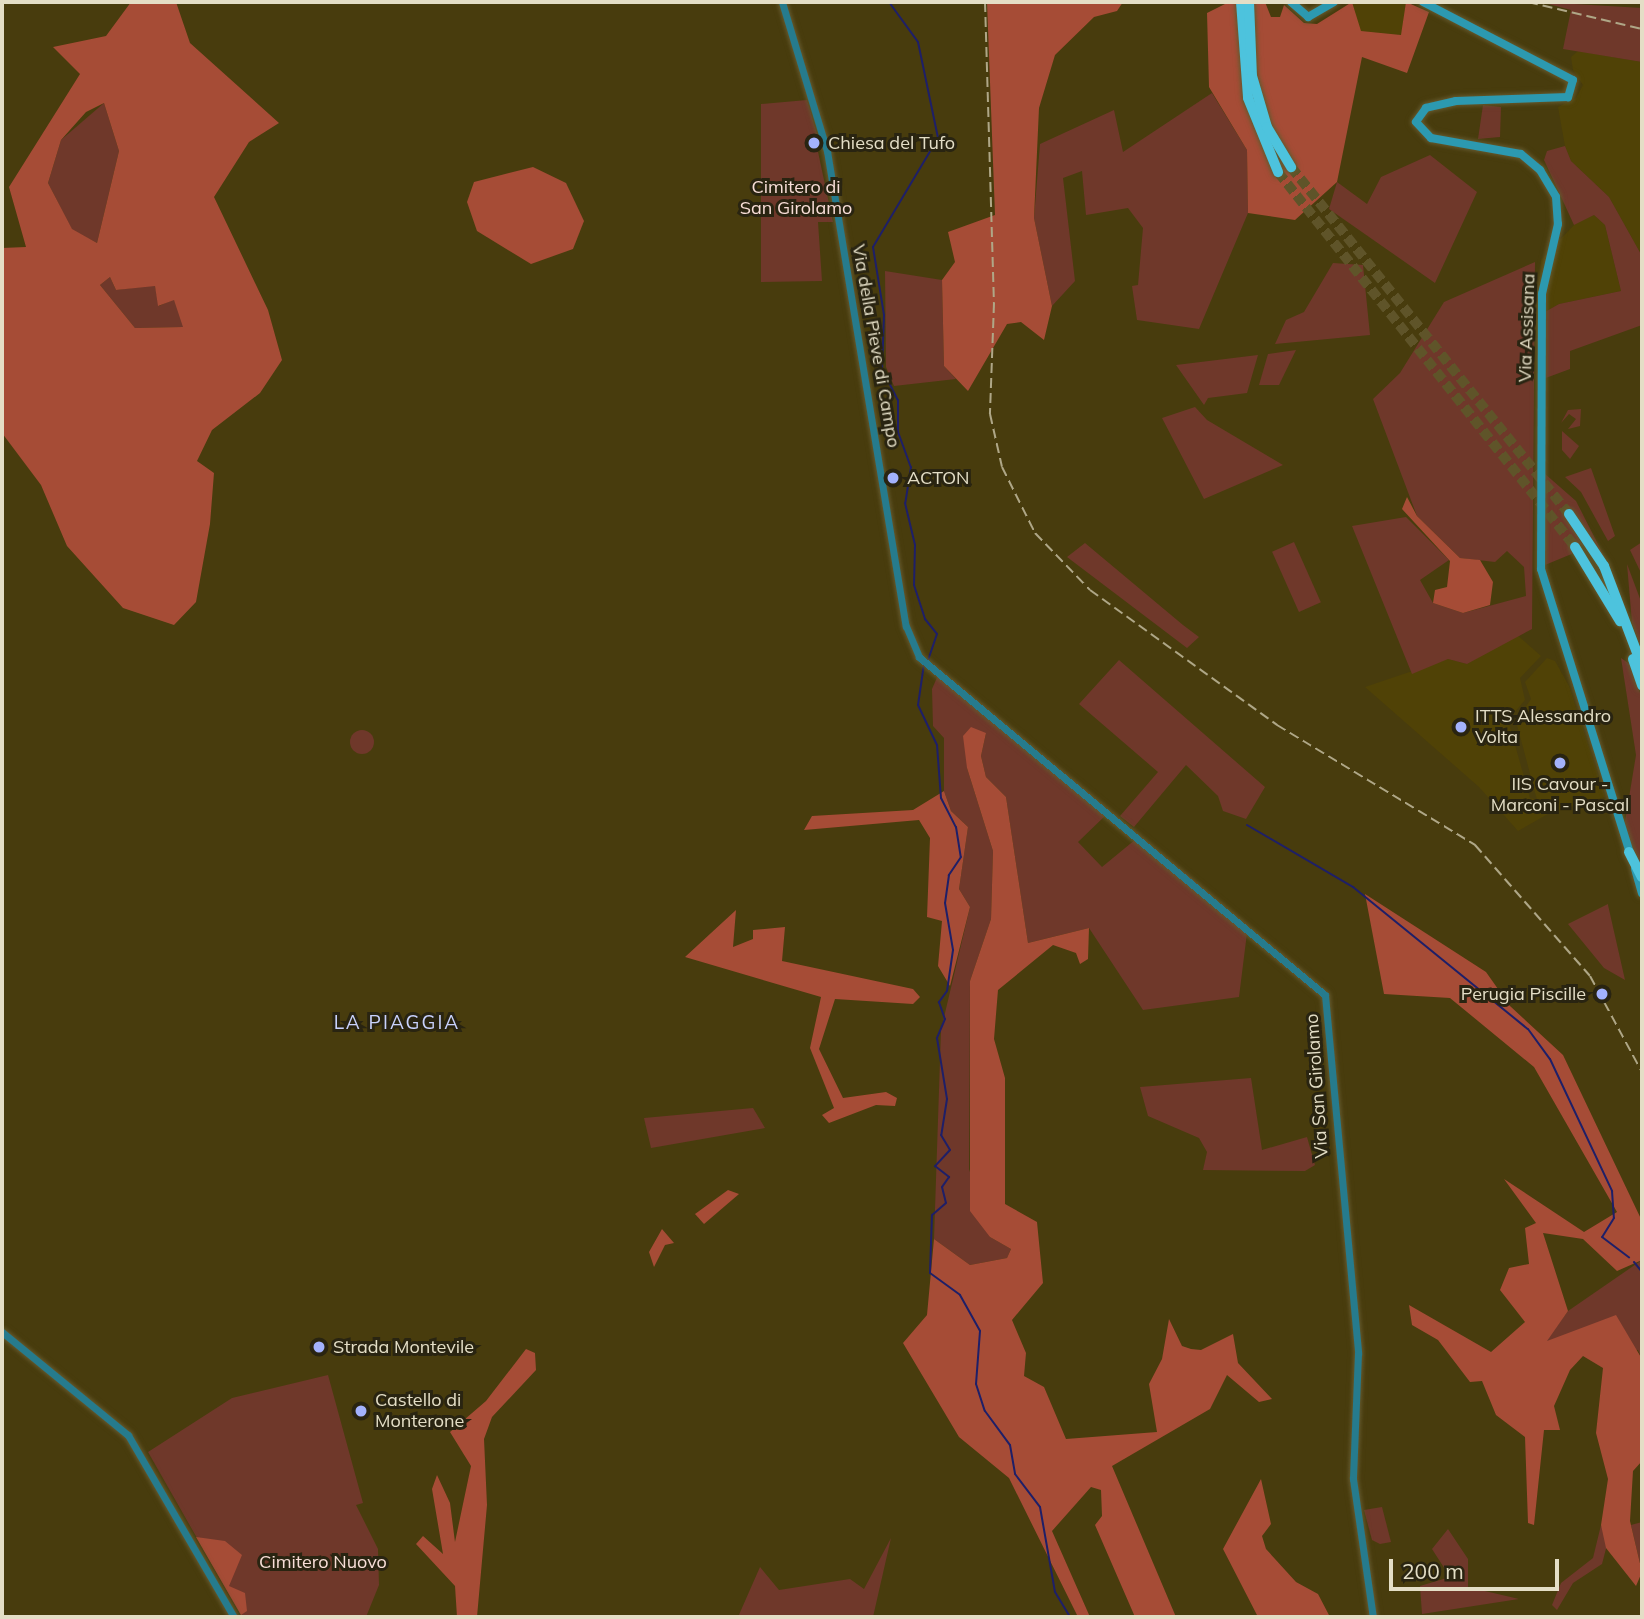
<!DOCTYPE html>
<style>
body{margin:0}
#map{position:relative;width:1644px;height:1619px;overflow:hidden;background:#483c0d;font-family:Mulish,sans-serif}
div>[style]{position:absolute}
.built>*{inset:0;background:#504206}
.green>*{inset:0;background:#6f382a;transform-origin:0 0}
.round{border-radius:50%}
.forest>*{inset:0;background:#a64c36}
.stream>*{height:2px;margin:-1px;padding:0 1px;transform-origin:1px;border-radius:1px;background:#1e1f68}
.motorway-tunnel>*{height:10px;margin-top:-5px;transform-origin:0;background:repeating-linear-gradient(90deg,#5f5429 0 10px,transparent 0 15px)}
.roads{filter:drop-shadow(0 0 2px #64592e) drop-shadow(0 0 2px #64592e)}
.tertiary>*{height:7px;margin:-3.5px;padding:0 3.5px;transform-origin:3.5px;border-radius:3.5px;background:#267b8d}
.secondary>*{height:8px;margin:-4px;padding:0 4px;transform-origin:4px;border-radius:4px;background:#2c99b0}
.motorway>*{height:10px;margin:-5px;padding:0 5px;transform-origin:5px;border-radius:5px;background:#4dc3dd}
.rail>*{height:2px;margin-top:-1px;transform-origin:0;background:repeating-linear-gradient(90deg,#afa787 0 10px,transparent 0 15px)}
.dots>*{width:19px;height:19px;translate:-50% -50%;box-sizing:border-box;border:4px solid #292411;border-radius:50%}
span{translate:-50% -50%;white-space:nowrap;text-align:center;line-height:1.15;-webkit-text-stroke:6px #292411;paint-order:stroke}
.poi-label{font-size:18px;color:#e4dec6}
.left{translate:0 -50%;text-align:left}
.right{translate:-100% -50%;text-align:right}
.park-label{font-size:18px;color:#f8ded7}
.street-label{font-size:18px;color:#e4dec6}
.neighbourhood-label{font-size:19px;color:#c9d2fd;letter-spacing:2px}
.frame{position:absolute;inset:0;border:4px solid #e4dec6;pointer-events:none}
.scale{position:absolute;left:1389px;top:1559px;width:170px;height:32px;box-sizing:border-box;border:4px solid #e4dec6;border-top:0;padding-left:9px;font-size:21px;line-height:24px;white-space:nowrap;color:#e4dec6;-webkit-text-stroke:5px #292411;paint-order:stroke}
</style>
<div id="map">
<div class="built">
<i style="clip-path:polygon(1352px 2px,1406px 2px,1402px 35px,1360px 31px)"></i>
<i style="clip-path:polygon(1578px 51px,1642px 62px,1642px 256px,1609px 197px,1571px 161px,1565px 146px,1558px 107px,1576px 98px,1583px 85px,1573px 70px,1571px 57px)"></i>
<i style="clip-path:polygon(1594px 215px,1605px 225px,1621px 291px,1559px 304px,1543px 313px,1537px 307px,1541px 260px,1574px 225px)"></i>
<i style="clip-path:polygon(1516px 634px,1541px 656px,1520px 678px,1525px 700px,1508px 720px,1530px 798px,1537px 800px,1516px 721px,1531px 699px,1525px 682px,1547px 658px,1555px 661px,1569px 686px,1605px 797px,1548px 813px,1543px 800px,1539px 800px,1548px 814px,1518px 831px,1479px 787px,1365px 687px,1448px 659px,1467px 664px)"></i>
</div>
<div class="green">
<i style="clip-path:polygon(1541px 2px,1642px 8px,1642px 62px,1563px 49px,1571px 10px)"></i>
<i style="clip-path:polygon(1212px 93px,1247px 150px,1248px 213px,1199px 329px,1137px 320px,1132px 286px,1138px 285px,1143px 228px,1128px 208px,1086px 215px,1082px 171px,1063px 178px,1075px 281px,1052px 306px,1034px 218px,1040px 144px,1114px 110px,1123px 152px)"></i>
<i style="clip-path:polygon(807px 100px,818px 137px,807px 140px,809px 148px,817px 147px,833px 222px,818px 222px,822px 281px,761px 282px,761px 104px)"></i>
<i style="clip-path:polygon(104px 103px,119px 151px,97px 243px,72px 230px,48px 183px,61px 140px)"></i>
<i style="clip-path:polygon(1483px 105px,1501px 107px,1500px 137px,1478px 139px)"></i>
<i style="clip-path:polygon(1565px 146px,1571px 161px,1609px 197px,1642px 256px,1642px 325px,1570px 351px,1570px 369px,1543px 379px,1543px 313px,1559px 304px,1621px 291px,1605px 225px,1594px 215px,1574px 225px,1544px 160px,1547px 151px)"></i>
<i style="clip-path:polygon(1430px 155px,1477px 192px,1435px 283px,1329px 209px,1337px 182px,1367px 204px,1381px 177px)"></i>
<i style="clip-path:polygon(1535px 262px,1532px 629px,1467px 664px,1448px 659px,1412px 674px,1352px 526px,1406px 517px,1449px 560px,1420px 580px,1433px 603px,1463px 613px,1526px 596px,1524px 567px,1507px 551px,1495px 562px,1460px 558px,1417px 516px,1373px 399px,1400px 373px,1444px 302px)"></i>
<i style="clip-path:polygon(1333px 263px,1363px 265px,1370px 335px,1275px 344px,1286px 320px,1304px 312px)"></i>
<i style="clip-path:polygon(885px 271px,942px 280px,944px 366px,956px 379px,894px 386px,886px 367px)"></i>
<i style="clip-path:polygon(110px 277px,116px 290px,155px 285px,159px 306px,174px 299px,184px 327px,135px 328px,100px 285px)"></i>
<i style="clip-path:polygon(1296px 350px,1279px 385px,1259px 385px,1268px 354px)"></i>
<i style="clip-path:polygon(1258px 355px,1247px 393px,1208px 398px,1204px 405px,1176px 365px)"></i>
<i style="clip-path:polygon(1195px 407px,1207px 420px,1283px 465px,1204px 499px,1162px 418px)"></i>
<i style="clip-path:polygon(1581px 409px,1580px 426px,1568px 429px,1576px 419px,1569px 414px,1561px 423px,1568px 410px)"></i>
<i style="clip-path:polygon(1562px 431px,1579px 446px,1570px 459px,1562px 450px)"></i>
<i style="clip-path:polygon(1591px 468px,1615px 536px,1608px 541px,1581px 492px,1565px 477px)"></i>
<i style="clip-path:polygon(1544px 473px,1576px 501px,1606px 560px,1571px 511px,1566px 517px,1584px 547px,1579px 543px,1574px 553px,1545px 565px)"></i>
<i style="left:1294px;top:542px;width:66px;height:24px;rotate:66deg"></i>
<i style="clip-path:polygon(1642px 542px,1642px 575px,1630px 550px)"></i>
<i style="clip-path:polygon(1085px 543px,1183px 625px,1199px 637px,1187px 648px,1067px 557px)"></i>
<i style="clip-path:polygon(1627px 564px,1642px 604px,1642px 652px,1632px 623px)"></i>
<i style="clip-path:polygon(1621px 658px,1631px 665px,1642px 699px,1642px 874px,1624px 828px,1636px 755px)"></i>
<i style="clip-path:polygon(1119px 660px,1265px 787px,1246px 819px,1223px 811px,1218px 796px,1186px 765px,1134px 827px,1120px 816px,1158px 772px,1079px 704px)"></i>
<i style="clip-path:polygon(939px 673px,1106px 815px,1078px 842px,1102px 867px,1136px 839px,1191px 878px,1247px 933px,1239px 997px,1143px 1010px,1089px 928px,1028px 943px,1006px 797px,986px 777px,981px 756px,986px 733px,967px 768px,993px 851px,991px 919px,970px 981px,969px 1169px,990px 1237px,1011px 1249px,1007px 1258px,970px 1265px,934px 1239px,941px 1030px,970px 907px,959px 889px,968px 827px,951px 811px,944px 791px,944px 738px,933px 726px,932px 689px)"></i>
<i class="round" style="left:350px;top:730px;width:24px;height:24px"></i>
<i style="clip-path:polygon(1608px 904px,1608px 905px,1625px 980px,1604px 968px,1568px 924px)"></i>
<i style="clip-path:polygon(1251px 1078px,1262px 1150px,1307px 1137px,1315px 1165px,1305px 1171px,1203px 1170px,1207px 1152px,1199px 1138px,1148px 1116px,1140px 1087px)"></i>
<i style="clip-path:polygon(753px 1108px,765px 1128px,651px 1148px,644px 1118px)"></i>
<i style="clip-path:polygon(1642px 1260px,1642px 1359px,1638px 1350px,1545px 1342px,1568px 1311px)"></i>
<i style="clip-path:polygon(328px 1375px,363px 1503px,356px 1505px,378px 1549px,379px 1585px,366px 1617px,242px 1617px,148px 1452px,232px 1398px)"></i>
<i style="clip-path:polygon(1382px 1507px,1391px 1542px,1380px 1544px,1372px 1540px,1364px 1510px)"></i>
<i style="clip-path:polygon(1642px 1522px,1642px 1572px,1631px 1525px)"></i>
<i style="clip-path:polygon(1601px 1525px,1608px 1541px,1602px 1564px,1573px 1583px,1557px 1610px,1552px 1605px,1561px 1583px,1593px 1558px)"></i>
<i style="clip-path:polygon(1448px 1529px,1468px 1559px,1468px 1587px,1519px 1599px,1422px 1614px,1420px 1586px,1450px 1577px,1432px 1549px)"></i>
<i style="clip-path:polygon(891px 1538px,873px 1617px,738px 1617px,760px 1567px,779px 1590px,850px 1579px,864px 1589px)"></i>
</div>
<div class="forest">
<i style="clip-path:polygon(evenodd,131px 2px,176px 2px,190px 43px,279px 123px,249px 142px,214px 197px,268px 310px,282px 360px,260px 393px,212px 430px,197px 461px,214px 473px,210px 524px,196px 602px,174px 625px,123px 608px,67px 546px,41px 485px,2px 433px,2px 248px,26px 247px,9px 187px,80px 74px,53px 47px,106px 36px,131px 2px,104px 103px,119px 151px,97px 243px,72px 229px,48px 183px,61px 140px,86px 112px,104px 103px,131px 2px,110px 277px,116px 290px,155px 286px,158px 306px,174px 300px,183px 327px,135px 328px,100px 285px,110px 277px)"></i>
<i style="clip-path:polygon(987px 2px,1123px 2px,1117px 11px,1094px 17px,1055px 55px,1039px 108px,1034px 218px,1052px 306px,1044px 340px,1021px 322px,1007px 324px,968px 391px,944px 366px,942px 280px,955px 262px,948px 232px,995px 215px)"></i>
<i style="clip-path:polygon(1229px 2px,1265px 2px,1271px 17px,1280px 17px,1284px 5px,1304px 23px,1317px 24px,1352px 2px,1361px 31px,1401px 35px,1406px 2px,1429px 12px,1407px 73px,1362px 57px,1337px 182px,1295px 220px,1248px 213px,1247px 150px,1209px 87px,1207px 13px)"></i>
<i style="clip-path:polygon(533px 167px,566px 183px,584px 221px,573px 249px,531px 264px,477px 231px,467px 202px,474px 182px)"></i>
<i style="clip-path:polygon(1407px 497px,1417px 516px,1460px 558px,1480px 560px,1493px 582px,1490px 605px,1463px 613px,1433px 603px,1435px 590px,1447px 587px,1450px 561px,1402px 509px)"></i>
<i style="clip-path:polygon(971px 727px,986px 733px,981px 756px,986px 777px,1006px 797px,1028px 943px,1089px 928px,1088px 959px,1080px 964px,1076px 953px,1053px 945px,998px 990px,994px 1039px,1005px 1078px,1005px 1204px,1037px 1222px,1043px 1283px,1012px 1320px,1026px 1353px,1024px 1376px,1044px 1387px,1066px 1439px,1157px 1432px,1149px 1384px,1162px 1359px,1169px 1319px,1182px 1346px,1191px 1349px,1201px 1350px,1233px 1334px,1238px 1363px,1272px 1399px,1259px 1402px,1227px 1375px,1210px 1409px,1112px 1466px,1176px 1617px,1135px 1617px,1095px 1525px,1102px 1516px,1101px 1490px,1091px 1487px,1052px 1531px,1090px 1617px,1078px 1617px,1009px 1478px,959px 1437px,903px 1343px,927px 1315px,934px 1239px,970px 1265px,1007px 1258px,1011px 1249px,990px 1237px,970px 1211px,970px 981px,991px 919px,993px 851px,967px 768px,963px 736px)"></i>
<i style="clip-path:polygon(944px 791px,951px 811px,968px 827px,959px 889px,970px 907px,950px 986px,938px 966px,942px 921px,927px 917px,930px 838px,919px 820px,804px 830px,812px 816px,913px 810px)"></i>
<i style="clip-path:polygon(1365px 894px,1486px 972px,1510px 1006px,1563px 1055px,1642px 1221px,1642px 1260px,1617px 1271px,1583px 1239px,1543px 1233px,1568px 1311px,1547px 1341px,1616px 1315px,1642px 1359px,1642px 1461px,1633px 1471px,1630px 1521px,1642px 1572px,1636px 1586px,1606px 1548px,1601px 1525px,1608px 1479px,1596px 1433px,1603px 1368px,1583px 1356px,1570px 1370px,1554px 1406px,1560px 1430px,1544px 1430px,1534px 1525px,1528px 1523px,1525px 1437px,1496px 1415px,1482px 1381px,1470px 1382px,1438px 1340px,1412px 1325px,1409px 1305px,1491px 1352px,1525px 1322px,1500px 1290px,1509px 1268px,1529px 1264px,1525px 1228px,1536px 1223px,1504px 1179px,1584px 1232px,1617px 1212px,1534px 1067px,1450px 998px,1384px 994px)"></i>
<i style="clip-path:polygon(736px 910px,733px 947px,753px 939px,753px 930px,785px 927px,782px 961px,913px 989px,920px 997px,913px 1004px,835px 999px,819px 1049px,843px 1098px,886px 1092px,897px 1098px,895px 1106px,876px 1105px,829px 1123px,822px 1115px,834px 1108px,810px 1048px,821px 997px,685px 957px)"></i>
<i style="clip-path:polygon(728px 1190px,739px 1194px,704px 1224px,695px 1214px)"></i>
<i style="clip-path:polygon(662px 1229px,674px 1243px,665px 1245px,654px 1267px,649px 1252px)"></i>
<i style="clip-path:polygon(526px 1349px,535px 1353px,536px 1370px,492px 1417px,484px 1439px,487px 1505px,477px 1617px,457px 1617px,455px 1586px,416px 1544px,423px 1536px,443px 1554px,432px 1489px,437px 1475px,450px 1503px,455px 1542px,471px 1466px,450px 1432px,486px 1401px)"></i>
<i style="clip-path:polygon(1261px 1479px,1271px 1524px,1262px 1536px,1266px 1549px,1296px 1582px,1318px 1594px,1330px 1617px,1258px 1617px,1223px 1549px)"></i>
<i style="clip-path:polygon(196px 1537px,225px 1541px,242px 1555px,229px 1586px,245px 1593px,247px 1611px,241px 1615px)"></i>
</div>
<div class="stream">
<i style="left:889px;top:2px;width:49px;rotate:54.1deg"></i>
<i style="left:918px;top:42px;width:98px;rotate:78.2deg"></i>
<i style="left:938px;top:138px;width:127px;rotate:120.8deg"></i>
<i style="left:873px;top:247px;width:69px;rotate:80.8deg"></i>
<i style="left:884px;top:315px;width:54px;rotate:92.1deg"></i>
<i style="left:882px;top:369px;width:35px;rotate:63deg"></i>
<i style="left:898px;top:400px;width:32px;rotate:90deg"></i>
<i style="left:898px;top:432px;width:37px;rotate:70deg"></i>
<i style="left:911px;top:467px;width:36px;rotate:99deg"></i>
<i style="left:905px;top:503px;width:43px;rotate:76.6deg"></i>
<i style="left:915px;top:545px;width:40px;rotate:91.4deg"></i>
<i style="left:914px;top:585px;width:36px;rotate:72deg"></i>
<i style="left:925px;top:619px;width:19px;rotate:51deg"></i>
<i style="left:937px;top:634px;width:28px;rotate:109deg"></i>
<i style="left:924px;top:664px;width:41px;rotate:98.3deg"></i>
<i style="left:918px;top:705px;width:44px;rotate:64.6deg"></i>
<i style="left:937px;top:745px;width:53px;rotate:85.7deg"></i>
<i style="left:941px;top:798px;width:33px;rotate:63deg"></i>
<i style="left:956px;top:827px;width:30px;rotate:81deg"></i>
<i style="left:961px;top:857px;width:22px;rotate:124deg"></i>
<i style="left:949px;top:875px;width:28px;rotate:98deg"></i>
<i style="left:945px;top:903px;width:48px;rotate:80.3deg"></i>
<i style="left:953px;top:950px;width:41px;rotate:98.3deg"></i>
<i style="left:947px;top:991px;width:14px;rotate:126deg"></i>
<i style="left:939px;top:1002px;width:18px;rotate:71deg"></i>
<i style="left:945px;top:1019px;width:21px;rotate:113deg"></i>
<i style="left:937px;top:1038px;width:62px;rotate:80.7deg"></i>
<i style="left:947px;top:1099px;width:36px;rotate:99deg"></i>
<i style="left:941px;top:1135px;width:17px;rotate:59deg"></i>
<i style="left:950px;top:1150px;width:22px;rotate:133deg"></i>
<i style="left:935px;top:1166px;width:18px;rotate:38deg"></i>
<i style="left:949px;top:1177px;width:12px;rotate:125deg"></i>
<i style="left:942px;top:1187px;width:16px;rotate:76deg"></i>
<i style="left:946px;top:1203px;width:18px;rotate:139deg"></i>
<i style="left:932px;top:1215px;width:58px;rotate:92deg"></i>
<i style="left:930px;top:1273px;width:37px;rotate:36deg"></i>
<i style="left:960px;top:1295px;width:41px;rotate:60.9deg"></i>
<i style="left:980px;top:1331px;width:53px;rotate:94.3deg"></i>
<i style="left:976px;top:1384px;width:28px;rotate:72deg"></i>
<i style="left:985px;top:1411px;width:42px;rotate:53.7deg"></i>
<i style="left:1010px;top:1445px;width:29px;rotate:80deg"></i>
<i style="left:1015px;top:1474px;width:41px;rotate:52.9deg"></i>
<i style="left:1040px;top:1507px;width:86px;rotate:80deg"></i>
<i style="left:1055px;top:1592px;width:29px;rotate:59deg"></i>
<i style="left:1247px;top:825px;width:123px;rotate:30.3deg"></i>
<i style="left:1353px;top:887px;width:225px;rotate:39.1deg"></i>
<i style="left:1528px;top:1029px;width:37px;rotate:54deg"></i>
<i style="left:1550px;top:1059px;width:146px;rotate:64.8deg"></i>
<i style="left:1612px;top:1191px;width:27px;rotate:86deg"></i>
<i style="left:1614px;top:1218px;width:22px;rotate:122deg"></i>
<i style="left:1602px;top:1237px;width:34px;rotate:37deg"></i>
<i style="left:1634px;top:1262px;width:13px;rotate:51deg"></i>
</div>
<div class="motorway-tunnel">
<i style="left:1291px;top:167px;width:445px;rotate:51.3deg"></i>
<i style="left:1278px;top:172px;width:478px;rotate:51.6deg"></i>
</div>
<div class="roads">
<div class="tertiary">
<i style="left:782px;top:2px;width:156px;rotate:73.2deg"></i>
<i style="left:827px;top:151px;width:482px;rotate:80.6deg"></i>
<i style="left:906px;top:626px;width:34px;rotate:67deg"></i>
<i style="left:919px;top:657px;width:528px;rotate:39.78deg"></i>
<i style="left:1325px;top:995px;width:360px;rotate:84.7deg"></i>
<i style="left:1358px;top:1353px;width:126px;rotate:92.3deg"></i>
<i style="left:1353px;top:1479px;width:139px;rotate:81.8deg"></i>
<i style="left:2px;top:1332px;width:163px;rotate:39.3deg"></i>
<i style="left:128px;top:1435px;width:211px;rotate:59.8deg"></i>
</div>
<div class="secondary">
<i style="left:1291px;top:2px;width:23px;rotate:41deg"></i>
<i style="left:1308px;top:17px;width:30px;rotate:-30deg"></i>
<i style="left:1423px;top:2px;width:169px;rotate:27.5deg"></i>
<i style="left:1573px;top:80px;width:18px;rotate:106deg"></i>
<i style="left:1568px;top:97px;width:112px;rotate:178deg"></i>
<i style="left:1456px;top:101px;width:31px;rotate:167deg"></i>
<i style="left:1426px;top:108px;width:17px;rotate:126deg"></i>
<i style="left:1416px;top:122px;width:22px;rotate:47deg"></i>
<i style="left:1431px;top:138px;width:91px;rotate:10.1deg"></i>
<i style="left:1521px;top:154px;width:25px;rotate:40deg"></i>
<i style="left:1540px;top:170px;width:31px;rotate:59deg"></i>
<i style="left:1556px;top:197px;width:27px;rotate:86deg"></i>
<i style="left:1558px;top:224px;width:72px;rotate:102.9deg"></i>
<i style="left:1542px;top:294px;width:275px;rotate:90.2deg"></i>
<i style="left:1541px;top:569px;width:302px;rotate:72.6deg"></i>
<i style="left:1635px;top:869px;width:25px;rotate:74deg"></i>
</div>
<div class="motorway">
<i style="left:1241px;top:2px;width:96px;rotate:85.8deg"></i>
<i style="left:1248px;top:98px;width:80px;rotate:67.9deg"></i>
<i style="left:1249px;top:2px;width:74px;rotate:87.7deg"></i>
<i style="left:1252px;top:76px;width:53px;rotate:73.6deg"></i>
<i style="left:1267px;top:127px;width:47px;rotate:59deg"></i>
<i style="left:1569px;top:514px;width:63px;rotate:56.1deg"></i>
<i style="left:1604px;top:566px;width:107px;rotate:69.2deg"></i>
<i style="left:1575px;top:547px;width:87px;rotate:58.7deg"></i>
<i style="left:1633px;top:659px;width:28px;rotate:71deg"></i>
<i style="left:1629px;top:852px;width:28px;rotate:63deg"></i>
</div>
</div>
<div class="rail">
<i style="left:985px;top:2px;width:301px;rotate:88.3deg"></i>
<i style="left:994px;top:303px;width:111px;rotate:92.1deg"></i>
<i style="left:990px;top:414px;width:54px;rotate:77.2deg"></i>
<i style="left:1002px;top:467px;width:74px;rotate:63.4deg"></i>
<i style="left:1035px;top:533px;width:79px;rotate:46deg"></i>
<i style="left:1090px;top:590px;width:231px;rotate:35.8deg"></i>
<i style="left:1277px;top:725px;width:232px;rotate:31.2deg"></i>
<i style="left:1475px;top:845px;width:174px;rotate:48.7deg"></i>
<i style="left:1590px;top:976px;width:109px;rotate:61.6deg"></i>
<i style="left:1528px;top:2px;width:117px;rotate:13.3deg"></i>
</div>
<div class="dots">
<i style="left:814px;top:143px;background:#a3b2fd"></i>
<i style="left:893px;top:478px;background:#a3b2fd"></i>
<i style="left:1461px;top:727px;background:#a3b2fd"></i>
<i style="left:1560px;top:763px;background:#a3b2fd"></i>
<i style="left:1602px;top:994px;background:#a3b2fd"></i>
<i style="left:319px;top:1347px;background:#a3b2fd"></i>
<i style="left:361px;top:1411px;background:#a3b2fd"></i>
</div>
<div class="poi-label">
<span class="left" style="left:828px;top:143px">Chiesa del Tufo</span>
<span class="left" style="left:907px;top:478px">ACTON</span>
<span class="left" style="left:1475px;top:727px">ITTS Alessandro<br>Volta</span>
<span style="left:1560px;top:795px">IIS Cavour -<br>Marconi - Pascal</span>
<span class="right" style="left:1586px;top:994px">Perugia Piscille</span>
<span class="left" style="left:333px;top:1347px">Strada Montevile</span>
<span class="left" style="left:375px;top:1411px">Castello di<br>Monterone</span>
</div>
<div class="park-label">
<span style="left:796px;top:198px">Cimitero di<br>San Girolamo</span>
<span style="left:323px;top:1562px">Cimitero Nuovo</span>
</div>
<div class="street-label">
<span style="left:1527px;top:328px;rotate:-88deg">Via Assisana</span>
<span style="left:876px;top:346px;rotate:80deg">Via della Pieve di Campo</span>
<span style="left:1317px;top:1086px;rotate:-94deg">Via San Girolamo</span>
</div>
<div class="neighbourhood-label">
<span style="left:397px;top:1023px">LA PIAGGIA</span>
</div>
<div class="frame"></div>
<div class="scale">200 m</div>
</div>
